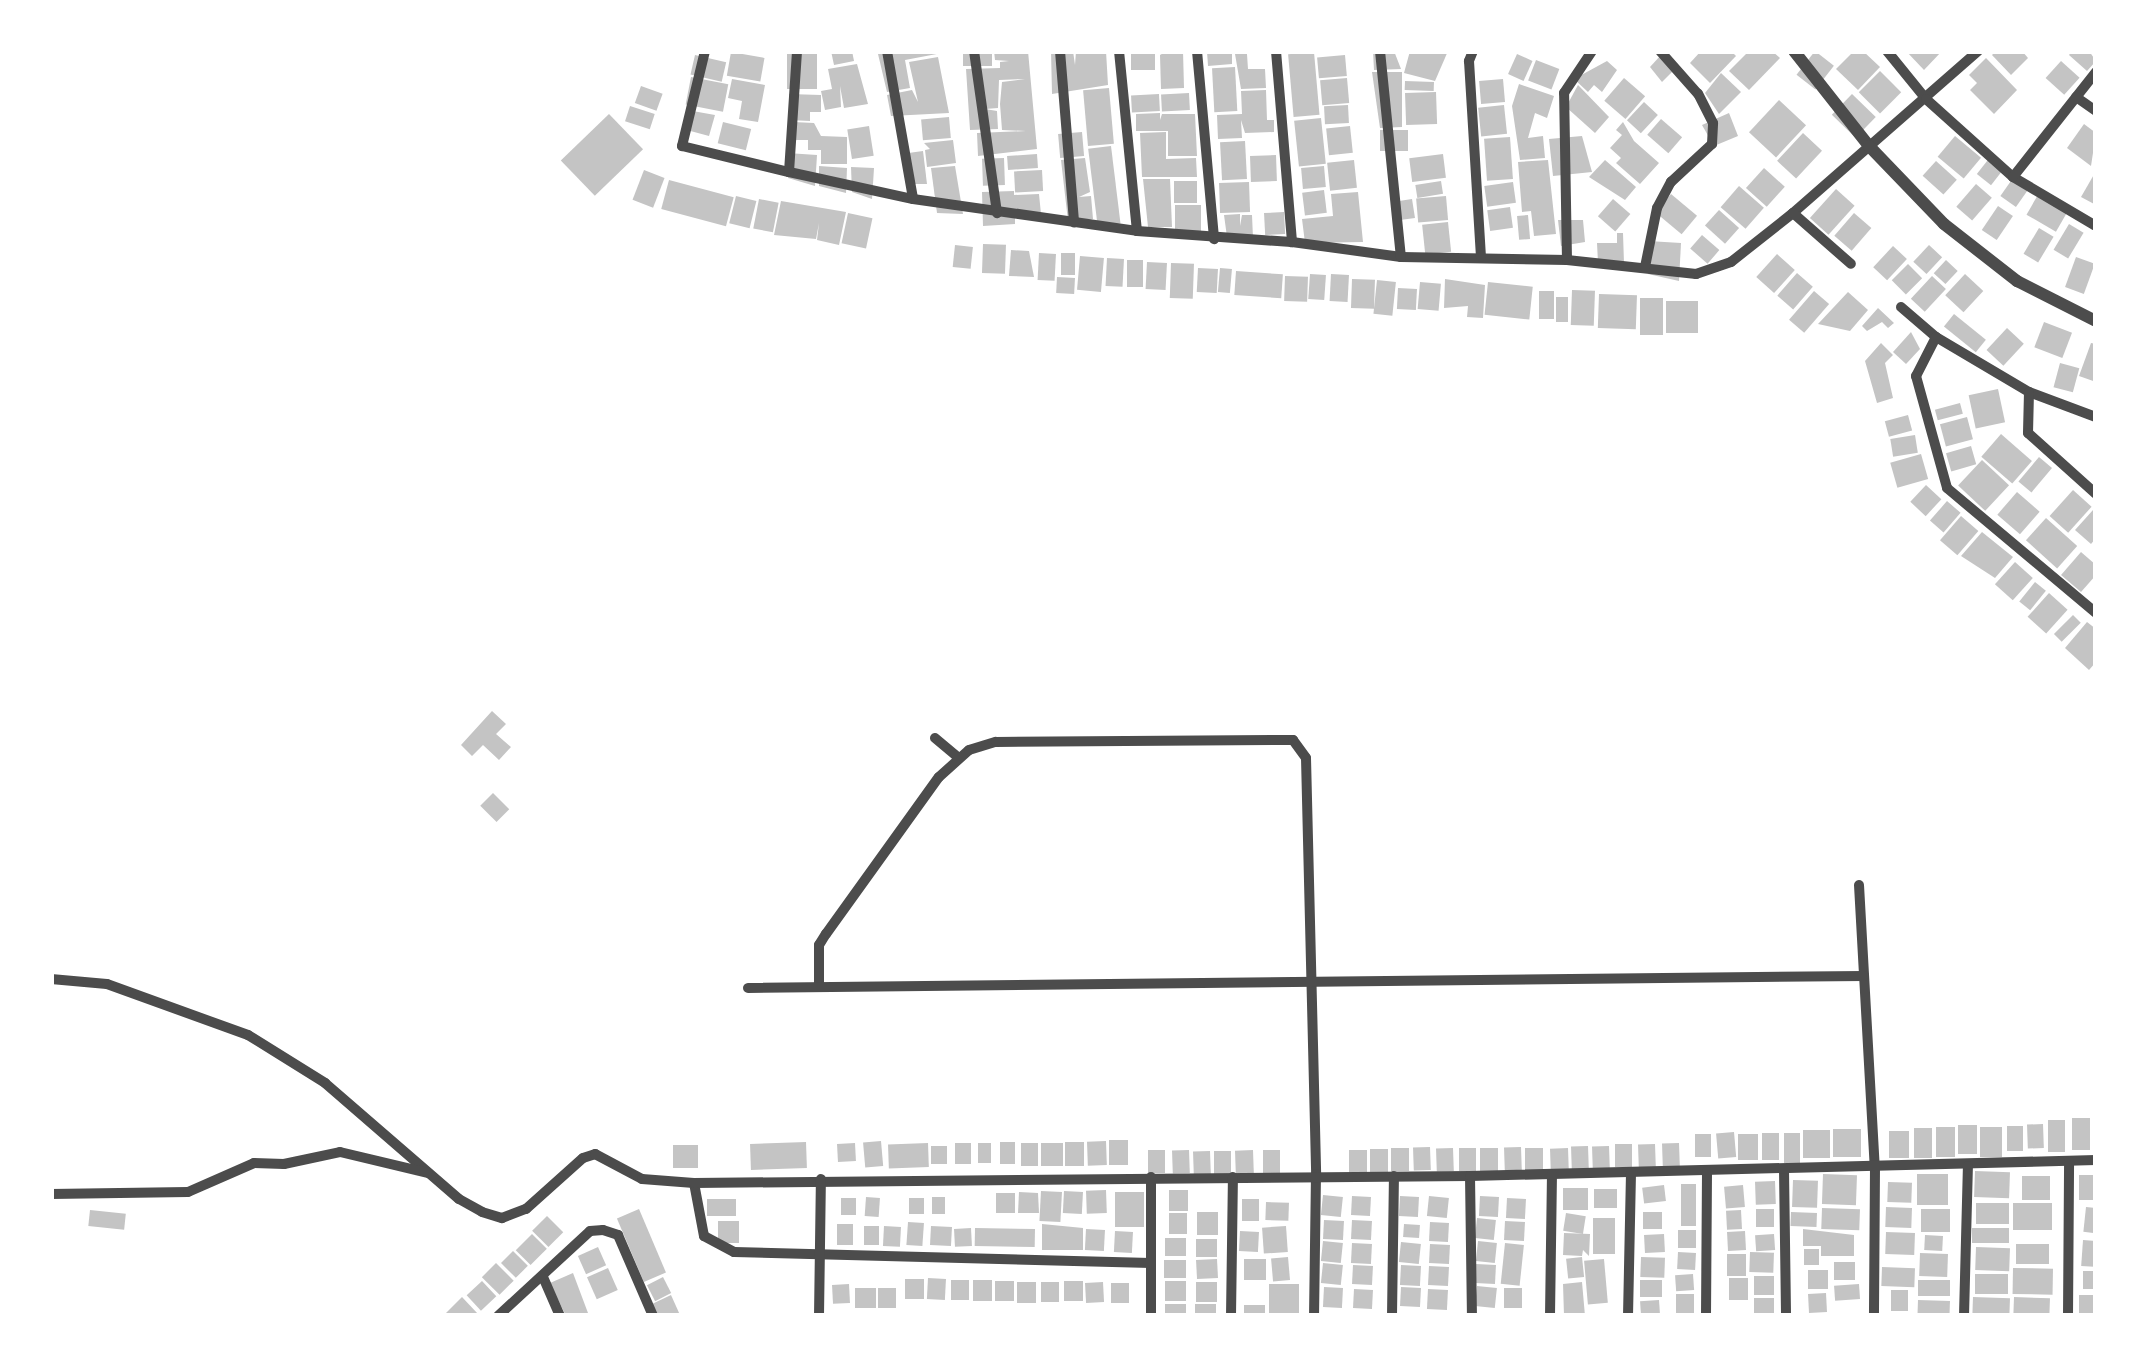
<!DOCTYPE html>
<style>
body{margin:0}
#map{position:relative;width:2147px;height:1367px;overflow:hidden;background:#fff;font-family:"Libre Baskerville",serif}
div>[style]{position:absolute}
.building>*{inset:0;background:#c4c4c4;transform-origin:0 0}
.minor>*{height:10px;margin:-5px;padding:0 5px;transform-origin:5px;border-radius:5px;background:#4c4c4c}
.tertiary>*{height:12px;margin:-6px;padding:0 6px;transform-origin:6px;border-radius:6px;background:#4c4c4c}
span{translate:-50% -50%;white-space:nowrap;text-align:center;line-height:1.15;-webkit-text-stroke:12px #fff;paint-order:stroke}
.frame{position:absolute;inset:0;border:54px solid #fff;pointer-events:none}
</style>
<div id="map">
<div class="building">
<i style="left:787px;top:51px;width:30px;height:38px"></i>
<i style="clip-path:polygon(831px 51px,852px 51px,854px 61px,834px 65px)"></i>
<i style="clip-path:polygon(893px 51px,942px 51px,942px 53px,905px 60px,910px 88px,887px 92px,878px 54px)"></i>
<i style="left:963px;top:51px;width:29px;height:15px"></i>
<i style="clip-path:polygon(994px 51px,1028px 51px,1037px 149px,978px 156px,977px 133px,1026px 131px,1002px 130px,1000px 104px,1002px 82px,1025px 79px,999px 80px,998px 108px,985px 109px,997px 111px,998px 129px,970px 130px,966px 69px,1000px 68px,1000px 62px,1009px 61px,995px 60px)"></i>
<i style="clip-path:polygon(1051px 51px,1073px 51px,1075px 65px,1076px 51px,1106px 51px,1108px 85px,1052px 94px)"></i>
<i style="clip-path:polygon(1167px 51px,1183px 51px,1184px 88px,1161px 89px,1160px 55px)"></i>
<i style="clip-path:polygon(1207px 51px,1232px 51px,1232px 64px,1208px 66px)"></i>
<i style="clip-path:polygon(1373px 51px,1394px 51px,1401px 69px,1374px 70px)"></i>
<i style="clip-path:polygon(1410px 51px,1448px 51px,1435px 81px,1404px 73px)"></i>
<i style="clip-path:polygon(1701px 51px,1731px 51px,1736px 56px,1710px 83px,1690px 63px)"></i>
<i style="clip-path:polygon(1749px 51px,1772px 51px,1780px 58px,1749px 90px,1729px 71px)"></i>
<i style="left:1815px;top:51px;width:24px;height:30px;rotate:38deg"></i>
<i style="clip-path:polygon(1854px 51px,1863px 51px,1880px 67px,1858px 90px,1836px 69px)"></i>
<i style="clip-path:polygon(1906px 51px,1942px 51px,1924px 70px)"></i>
<i style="clip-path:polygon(1996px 51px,2022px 51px,2028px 58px,2011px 75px,1992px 55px)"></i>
<i style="clip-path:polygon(2072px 51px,2089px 51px,2096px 61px,2087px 71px,2069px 55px)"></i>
<i style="left:731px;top:52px;width:34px;height:24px;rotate:10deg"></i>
<i style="left:1314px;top:52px;width:63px;height:26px;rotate:85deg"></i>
<i style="left:1131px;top:53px;width:24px;height:17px"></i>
<i style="clip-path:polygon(1235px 54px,1247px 54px,1248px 69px,1265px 69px,1266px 88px,1241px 89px)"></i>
<i style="left:1517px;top:54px;width:17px;height:22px;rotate:24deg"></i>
<i style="left:695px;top:55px;width:32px;height:20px;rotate:13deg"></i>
<i style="left:1345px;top:55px;width:21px;height:28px;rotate:85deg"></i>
<i style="clip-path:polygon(1661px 55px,1675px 69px,1662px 82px,1650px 67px)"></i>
<i style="clip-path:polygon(938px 57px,949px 113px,891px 116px,887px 95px,912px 90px,918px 102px,909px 62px)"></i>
<i style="clip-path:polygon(1986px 58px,2017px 90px,1994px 114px,1970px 90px,1977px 83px,1969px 75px)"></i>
<i style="left:1536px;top:60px;width:25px;height:22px;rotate:21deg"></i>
<i style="clip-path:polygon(1607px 61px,1617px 70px,1602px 92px,1594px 85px,1588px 92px,1574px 79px)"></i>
<i style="left:2061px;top:61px;width:25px;height:23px;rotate:42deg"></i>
<i style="clip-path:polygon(857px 64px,868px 104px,844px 108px,840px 86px,841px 107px,825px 110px,821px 91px,832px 89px,828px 69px)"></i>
<i style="left:1235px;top:67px;width:44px;height:23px;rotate:87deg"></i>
<i style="left:1880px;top:71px;width:30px;height:30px;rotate:45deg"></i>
<i style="clip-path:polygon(1372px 72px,1402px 72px,1402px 127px,1380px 128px)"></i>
<i style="clip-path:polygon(1721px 73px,1741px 92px,1719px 114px,1705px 93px)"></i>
<i style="left:691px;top:77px;width:38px;height:28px;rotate:11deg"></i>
<i style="left:1347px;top:78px;width:25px;height:27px;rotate:85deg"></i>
<i style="left:1624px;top:78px;width:28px;height:30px;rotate:41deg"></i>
<i style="clip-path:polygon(732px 79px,765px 85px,758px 122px,739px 119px,742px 101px,728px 98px)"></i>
<i style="left:1503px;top:79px;width:23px;height:24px;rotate:85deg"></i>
<i style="left:1405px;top:81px;width:29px;height:9px;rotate:2deg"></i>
<i style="clip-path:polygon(1519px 84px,1554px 96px,1547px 118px,1535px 113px,1528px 138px,1543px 136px,1545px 158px,1520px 160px,1512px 106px)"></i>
<i style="clip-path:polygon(1578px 85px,1609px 117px,1595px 133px,1566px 107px)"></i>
<i style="left:641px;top:86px;width:23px;height:18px;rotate:20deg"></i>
<i style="left:1109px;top:88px;width:56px;height:26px;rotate:85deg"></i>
<i style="clip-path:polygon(1266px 90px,1267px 120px,1274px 120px,1274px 132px,1245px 133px,1241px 120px,1242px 138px,1218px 139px,1217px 115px,1242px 114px,1241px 91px)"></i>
<i style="left:1436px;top:92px;width:32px;height:31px;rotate:88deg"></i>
<i style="left:1189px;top:93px;width:17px;height:28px;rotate:87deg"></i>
<i style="clip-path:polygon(789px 94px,821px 95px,821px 112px,810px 112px,810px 121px,789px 120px)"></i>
<i style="left:1159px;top:94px;width:17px;height:28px;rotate:87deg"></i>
<i style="left:1852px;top:94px;width:33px;height:29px;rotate:44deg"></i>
<i style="left:1779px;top:100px;width:37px;height:44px;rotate:43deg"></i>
<i style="left:1644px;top:102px;width:19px;height:25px;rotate:43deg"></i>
<i style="left:1348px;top:105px;width:18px;height:24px;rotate:87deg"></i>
<i style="left:1504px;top:105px;width:29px;height:26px;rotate:84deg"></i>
<i style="left:630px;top:106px;width:26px;height:16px;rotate:18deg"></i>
<i style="clip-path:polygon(687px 110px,715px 115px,709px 136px,683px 129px)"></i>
<i style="clip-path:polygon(1160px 113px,1160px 120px,1162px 114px,1195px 114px,1197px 156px,1168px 156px,1168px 131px,1136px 131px,1136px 114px)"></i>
<i style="clip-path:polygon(1729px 113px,1738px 136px,1714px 146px,1702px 125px)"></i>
<i style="left:609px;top:114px;width:49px;height:67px;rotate:46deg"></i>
<i style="left:949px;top:117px;width:21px;height:28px;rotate:85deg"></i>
<i style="left:1321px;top:118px;width:46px;height:27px;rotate:84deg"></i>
<i style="left:1661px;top:119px;width:28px;height:21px;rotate:41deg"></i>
<i style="left:723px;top:122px;width:29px;height:22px;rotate:14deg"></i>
<i style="clip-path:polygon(793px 122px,814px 123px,821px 136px,847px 137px,847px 164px,821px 164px,821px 150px,808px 150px,808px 140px,793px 140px)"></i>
<i style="clip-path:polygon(1623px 122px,1634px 141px,1659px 163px,1640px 184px,1616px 163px,1621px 158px,1610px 148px,1622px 135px,1616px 130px)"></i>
<i style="clip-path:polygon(2084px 124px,2096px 133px,2091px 166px,2067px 148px)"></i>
<i style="left:869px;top:126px;width:30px;height:22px;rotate:81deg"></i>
<i style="left:1350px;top:126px;width:27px;height:24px;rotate:84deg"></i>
<i style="left:1380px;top:130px;width:28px;height:21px"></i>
<i style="left:1082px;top:132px;width:24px;height:24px;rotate:85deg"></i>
<i style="clip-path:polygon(1166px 132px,1166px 159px,1196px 158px,1197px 177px,1142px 177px,1140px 133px)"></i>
<i style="left:1803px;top:133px;width:26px;height:38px;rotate:43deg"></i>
<i style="clip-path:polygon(1582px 136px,1592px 172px,1553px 176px,1549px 139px)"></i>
<i style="left:1955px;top:136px;width:34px;height:27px;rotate:40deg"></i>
<i style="left:1510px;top:137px;width:42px;height:26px;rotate:86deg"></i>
<i style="clip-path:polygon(953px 140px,956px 163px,927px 167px,925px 150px,930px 149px,924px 143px)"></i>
<i style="left:1245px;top:141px;width:38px;height:25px;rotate:87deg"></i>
<i style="left:1111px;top:146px;width:78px;height:23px;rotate:83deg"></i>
<i style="clip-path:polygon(923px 151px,927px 184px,906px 184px,901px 154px)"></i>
<i style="clip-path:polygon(787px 153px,817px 155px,815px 186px,788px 178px)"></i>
<i style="left:1037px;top:154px;width:14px;height:30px;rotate:86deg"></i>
<i style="left:1443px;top:154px;width:24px;height:34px;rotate:83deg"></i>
<i style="left:1276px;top:155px;width:26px;height:26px;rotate:88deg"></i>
<i style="left:1991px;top:156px;width:18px;height:23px;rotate:38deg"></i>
<i style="left:1004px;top:158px;width:27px;height:22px;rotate:88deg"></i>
<i style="clip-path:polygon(1085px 158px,1090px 192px,1079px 197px,1091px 196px,1093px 219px,1068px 221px,1061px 160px)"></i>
<i style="left:1354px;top:160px;width:28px;height:27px;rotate:84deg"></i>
<i style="clip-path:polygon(1548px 160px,1556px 234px,1534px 236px,1531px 211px,1522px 212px,1518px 162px)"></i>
<i style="clip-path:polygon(1605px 160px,1636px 187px,1625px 200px,1589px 177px)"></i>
<i style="left:1936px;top:161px;width:28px;height:20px;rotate:42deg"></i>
<i style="clip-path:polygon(819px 166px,847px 168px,846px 193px,819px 186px)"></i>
<i style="clip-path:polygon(955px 166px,963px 214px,937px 213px,931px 168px)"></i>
<i style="left:1324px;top:166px;width:21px;height:23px;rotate:85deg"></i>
<i style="clip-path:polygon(851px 167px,874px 168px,872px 199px,852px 192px)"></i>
<i style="left:1764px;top:168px;width:28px;height:27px;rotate:42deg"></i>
<i style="left:644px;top:170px;width:22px;height:32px;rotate:21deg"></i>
<i style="left:1042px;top:170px;width:21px;height:28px;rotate:87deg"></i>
<i style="clip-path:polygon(2096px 171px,2096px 205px,2081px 197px)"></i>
<i style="left:2013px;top:178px;width:19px;height:22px;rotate:35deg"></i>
<i style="clip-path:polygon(1143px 179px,1170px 179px,1172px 227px,1148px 227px)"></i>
<i style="left:669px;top:180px;width:67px;height:30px;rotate:15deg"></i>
<i style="left:1174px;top:181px;width:23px;height:22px"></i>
<i style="left:1441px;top:181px;width:13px;height:26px;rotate:81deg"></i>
<i style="left:1249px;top:182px;width:30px;height:30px;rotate:88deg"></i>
<i style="left:1513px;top:182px;width:21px;height:29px;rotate:82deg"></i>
<i style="left:1976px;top:184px;width:21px;height:30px;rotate:41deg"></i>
<i style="left:1739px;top:186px;width:33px;height:28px;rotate:41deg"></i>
<i style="left:1836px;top:189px;width:25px;height:39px;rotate:42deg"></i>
<i style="left:1324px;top:190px;width:23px;height:22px;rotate:83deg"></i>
<i style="clip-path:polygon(1014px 191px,1014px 195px,1039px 194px,1041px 214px,1015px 216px,1015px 224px,983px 226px,982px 192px)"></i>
<i style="clip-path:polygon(1358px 192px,1363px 242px,1305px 243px,1302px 219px,1333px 216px,1331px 194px)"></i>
<i style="left:2039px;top:193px;width:34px;height:25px;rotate:30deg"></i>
<i style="left:1671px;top:194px;width:34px;height:24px;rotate:40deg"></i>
<i style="left:736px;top:196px;width:21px;height:28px;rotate:14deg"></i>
<i style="left:1446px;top:196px;width:24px;height:30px;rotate:85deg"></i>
<i style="left:759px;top:199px;width:20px;height:30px;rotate:11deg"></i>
<i style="clip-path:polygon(1412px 199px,1415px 218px,1400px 220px,1399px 201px)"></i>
<i style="left:1613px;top:199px;width:23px;height:23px;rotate:41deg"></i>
<i style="clip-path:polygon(781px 201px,846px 212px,839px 245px,817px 240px,819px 223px,816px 239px,774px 235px)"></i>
<i style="left:1175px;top:205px;width:26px;height:33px"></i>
<i style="left:1998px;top:206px;width:18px;height:29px;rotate:34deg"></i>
<i style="left:1510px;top:207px;width:21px;height:23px;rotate:82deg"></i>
<i style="left:1719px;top:210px;width:27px;height:21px;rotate:42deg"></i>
<i style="left:1284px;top:212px;width:22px;height:20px;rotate:87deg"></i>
<i style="left:848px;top:213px;width:25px;height:31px;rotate:12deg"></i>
<i style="left:1854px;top:213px;width:23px;height:30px;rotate:41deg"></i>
<i style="clip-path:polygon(1240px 214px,1240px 226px,1242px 215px,1252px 215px,1253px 238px,1227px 237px,1224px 215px)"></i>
<i style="left:1528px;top:215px;width:24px;height:11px;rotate:85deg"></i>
<i style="clip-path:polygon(1558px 220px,1583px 220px,1585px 242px,1561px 246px)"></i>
<i style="left:1448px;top:222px;width:30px;height:26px;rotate:84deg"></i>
<i style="left:2069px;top:224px;width:17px;height:30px;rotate:31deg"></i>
<i style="left:2039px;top:228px;width:17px;height:30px;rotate:31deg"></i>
<i style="clip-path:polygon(1617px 233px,1623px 233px,1624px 263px,1598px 263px,1597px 243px,1617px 243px)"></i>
<i style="left:1702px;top:235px;width:23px;height:18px;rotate:41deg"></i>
<i style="clip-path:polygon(1648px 241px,1681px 243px,1679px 281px,1648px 274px)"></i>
<i style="left:983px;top:244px;width:23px;height:29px;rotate:2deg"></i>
<i style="left:955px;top:245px;width:18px;height:22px;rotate:6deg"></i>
<i style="left:1929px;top:245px;width:18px;height:23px;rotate:43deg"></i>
<i style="left:1893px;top:246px;width:19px;height:29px;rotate:43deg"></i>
<i style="clip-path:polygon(1011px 250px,1029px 251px,1034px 277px,1009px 276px)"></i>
<i style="left:1039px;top:253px;width:17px;height:27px;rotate:3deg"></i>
<i style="left:1061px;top:253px;width:14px;height:22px"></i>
<i style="left:1777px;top:254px;width:24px;height:31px;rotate:42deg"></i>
<i style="left:1080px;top:256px;width:24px;height:34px;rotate:5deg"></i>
<i style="left:2076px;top:257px;width:20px;height:32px;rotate:20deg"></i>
<i style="left:1107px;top:258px;width:17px;height:28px;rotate:3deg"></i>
<i style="left:1127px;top:260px;width:16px;height:27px"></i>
<i style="left:1946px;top:260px;width:16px;height:18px;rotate:43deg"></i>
<i style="left:1147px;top:262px;width:20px;height:27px;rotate:3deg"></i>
<i style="left:1171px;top:263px;width:23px;height:35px;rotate:2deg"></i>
<i style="left:1908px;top:264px;width:20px;height:23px;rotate:45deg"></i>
<i style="left:1198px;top:268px;width:20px;height:24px;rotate:3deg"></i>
<i style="left:1220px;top:268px;width:12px;height:24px;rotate:5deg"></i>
<i style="left:1236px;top:271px;width:47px;height:24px;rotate:4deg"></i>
<i style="left:1797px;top:273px;width:21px;height:30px;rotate:41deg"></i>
<i style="left:1310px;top:274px;width:16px;height:25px;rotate:4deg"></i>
<i style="left:1331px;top:274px;width:18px;height:27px;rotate:3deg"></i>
<i style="left:1965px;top:274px;width:25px;height:29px;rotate:43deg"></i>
<i style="left:1285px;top:276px;width:23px;height:25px;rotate:2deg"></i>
<i style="left:1932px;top:276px;width:19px;height:31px;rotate:43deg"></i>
<i style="left:1057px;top:277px;width:18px;height:16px;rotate:3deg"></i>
<i style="left:1352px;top:279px;width:23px;height:29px;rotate:2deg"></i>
<i style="clip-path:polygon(1445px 279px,1485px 285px,1483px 318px,1467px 317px,1468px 306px,1444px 308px)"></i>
<i style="left:1377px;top:280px;width:19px;height:34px;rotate:6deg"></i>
<i style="left:1420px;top:282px;width:21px;height:27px;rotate:5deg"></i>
<i style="left:1488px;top:282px;width:45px;height:33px;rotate:6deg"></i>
<i style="left:1398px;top:288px;width:19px;height:21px;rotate:3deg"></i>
<i style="left:1572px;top:290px;width:23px;height:35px;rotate:2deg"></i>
<i style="left:1539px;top:291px;width:15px;height:28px"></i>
<i style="left:1814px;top:291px;width:20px;height:38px;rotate:41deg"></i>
<i style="clip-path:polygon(1848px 292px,1868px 310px,1850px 331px,1818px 324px)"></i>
<i style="left:1599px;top:294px;width:38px;height:34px;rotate:2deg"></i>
<i style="left:1556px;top:297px;width:12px;height:25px"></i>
<i style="left:1640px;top:298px;width:23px;height:37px"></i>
<i style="left:1666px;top:301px;width:32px;height:32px"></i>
<i style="clip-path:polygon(1878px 308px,1894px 323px,1888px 328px,1882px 322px,1867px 331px,1862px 326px)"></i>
<i style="left:1954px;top:314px;width:41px;height:16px;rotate:39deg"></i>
<i style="left:2044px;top:322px;width:30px;height:27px;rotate:21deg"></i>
<i style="left:2007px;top:328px;width:23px;height:30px;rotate:43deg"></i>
<i style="clip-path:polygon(1911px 332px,1920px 349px,1906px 364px,1893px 352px)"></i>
<i style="clip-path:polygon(1881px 343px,1893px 355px,1885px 363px,1893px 398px,1877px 403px,1865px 361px)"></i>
<i style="clip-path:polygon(2091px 343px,2096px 344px,2096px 382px,2079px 376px)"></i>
<i style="left:2060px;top:363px;width:20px;height:25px;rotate:15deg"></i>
<i style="left:1998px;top:389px;width:34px;height:30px;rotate:78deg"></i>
<i style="left:1960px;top:403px;width:11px;height:26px;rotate:75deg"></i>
<i style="left:1908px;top:415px;width:16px;height:24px;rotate:75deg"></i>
<i style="left:1967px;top:417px;width:23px;height:28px;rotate:75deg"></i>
<i style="left:2001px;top:434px;width:41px;height:30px;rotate:41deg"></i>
<i style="left:1915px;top:435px;width:18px;height:25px;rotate:81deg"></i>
<i style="left:1971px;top:446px;width:19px;height:26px;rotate:74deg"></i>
<i style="left:1921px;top:454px;width:26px;height:32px;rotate:74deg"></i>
<i style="left:2039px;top:457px;width:17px;height:32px;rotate:40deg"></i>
<i style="left:1982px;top:460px;width:37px;height:35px;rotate:43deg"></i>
<i style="left:1926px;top:485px;width:21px;height:23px;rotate:43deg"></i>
<i style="left:2073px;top:490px;width:25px;height:35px;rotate:42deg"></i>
<i style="left:2017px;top:492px;width:30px;height:30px;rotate:41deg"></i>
<i style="left:1947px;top:501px;width:18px;height:26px;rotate:41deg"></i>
<i style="clip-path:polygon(2093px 510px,2096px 538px,2091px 544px,2075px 530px)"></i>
<i style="left:1961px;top:516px;width:23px;height:32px;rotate:41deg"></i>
<i style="left:2046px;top:518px;width:42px;height:30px;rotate:42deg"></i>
<i style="clip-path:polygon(1982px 532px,2013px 557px,1995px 578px,1961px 556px)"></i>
<i style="clip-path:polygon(2081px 552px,2096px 565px,2096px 575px,2081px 592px,2061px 575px)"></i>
<i style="left:2015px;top:562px;width:24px;height:30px;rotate:42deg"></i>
<i style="left:2035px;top:582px;width:14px;height:25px;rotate:39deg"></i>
<i style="left:2049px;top:593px;width:25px;height:32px;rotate:42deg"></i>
<i style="left:2073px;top:615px;width:11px;height:27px;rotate:45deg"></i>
<i style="clip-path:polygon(2087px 622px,2096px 629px,2096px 662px,2089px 670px,2065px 648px)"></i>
<i style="clip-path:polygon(492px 711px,506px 724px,496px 734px,511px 747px,499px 760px,483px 745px,472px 756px,461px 745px)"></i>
<i style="left:493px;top:793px;width:23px;height:18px;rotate:45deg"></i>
<i style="left:2072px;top:1118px;width:18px;height:32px"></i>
<i style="left:2048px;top:1120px;width:17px;height:32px"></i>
<i style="left:2043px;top:1124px;width:24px;height:16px;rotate:88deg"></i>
<i style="left:1958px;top:1125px;width:19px;height:29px"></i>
<i style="left:2007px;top:1126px;width:16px;height:25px"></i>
<i style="left:1936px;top:1127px;width:19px;height:30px"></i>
<i style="left:1980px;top:1127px;width:22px;height:30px"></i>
<i style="left:1914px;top:1128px;width:18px;height:30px"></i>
<i style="left:1833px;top:1129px;width:28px;height:28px"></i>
<i style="left:1803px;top:1130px;width:27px;height:28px"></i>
<i style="left:1889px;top:1131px;width:20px;height:27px"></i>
<i style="left:1734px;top:1132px;width:25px;height:18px;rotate:85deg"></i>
<i style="left:1762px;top:1133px;width:17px;height:27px"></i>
<i style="left:1784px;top:1133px;width:16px;height:30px"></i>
<i style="left:1695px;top:1134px;width:16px;height:23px"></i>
<i style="left:1738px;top:1134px;width:20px;height:26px"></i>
<i style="left:1128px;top:1140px;width:25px;height:19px;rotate:90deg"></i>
<i style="left:881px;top:1141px;width:25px;height:18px;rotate:85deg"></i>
<i style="left:1106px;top:1141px;width:24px;height:19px;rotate:88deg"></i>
<i style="left:806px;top:1142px;width:26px;height:56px;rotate:88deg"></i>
<i style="left:1000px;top:1142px;width:15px;height:22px"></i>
<i style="left:1065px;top:1142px;width:19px;height:24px"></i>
<i style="left:855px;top:1143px;width:18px;height:18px;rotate:87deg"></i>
<i style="left:928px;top:1143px;width:24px;height:40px;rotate:88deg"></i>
<i style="left:955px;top:1143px;width:16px;height:21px"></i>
<i style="left:978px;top:1143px;width:13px;height:20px"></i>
<i style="left:1021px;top:1143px;width:17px;height:23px"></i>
<i style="left:1041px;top:1143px;width:22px;height:23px"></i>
<i style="left:1679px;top:1143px;width:23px;height:17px;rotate:88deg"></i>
<i style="left:1615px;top:1144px;width:17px;height:23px"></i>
<i style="left:1655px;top:1144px;width:23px;height:17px;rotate:88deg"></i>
<i style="left:673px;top:1145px;width:25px;height:23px"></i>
<i style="left:931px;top:1146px;width:16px;height:18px"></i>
<i style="left:1588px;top:1146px;width:24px;height:17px;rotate:88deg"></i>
<i style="left:1609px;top:1146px;width:23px;height:17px;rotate:88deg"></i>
<i style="left:1430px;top:1147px;width:23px;height:17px;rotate:88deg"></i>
<i style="left:1521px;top:1147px;width:24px;height:17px;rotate:88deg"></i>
<i style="left:1409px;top:1148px;width:23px;height:18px;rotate:90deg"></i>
<i style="left:1453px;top:1148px;width:23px;height:17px;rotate:88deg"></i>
<i style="left:1459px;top:1148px;width:17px;height:23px"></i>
<i style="left:1480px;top:1148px;width:18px;height:24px"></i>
<i style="left:1525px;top:1148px;width:18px;height:23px"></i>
<i style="left:1568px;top:1148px;width:23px;height:18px;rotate:88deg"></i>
<i style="left:1388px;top:1149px;width:24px;height:18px;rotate:90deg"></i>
<i style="left:1148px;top:1150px;width:17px;height:23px"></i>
<i style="left:1189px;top:1150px;width:23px;height:17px;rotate:88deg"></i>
<i style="left:1253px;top:1150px;width:23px;height:18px;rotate:88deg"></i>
<i style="left:1263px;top:1150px;width:17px;height:23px"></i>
<i style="left:1367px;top:1150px;width:24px;height:18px;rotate:90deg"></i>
<i style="left:1210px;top:1151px;width:23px;height:17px;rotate:88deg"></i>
<i style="left:1214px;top:1151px;width:17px;height:23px"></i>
<i style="left:1975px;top:1171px;width:35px;height:26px;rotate:2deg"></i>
<i style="left:1823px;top:1174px;width:34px;height:30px;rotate:2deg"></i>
<i style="left:1917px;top:1174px;width:31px;height:31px"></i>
<i style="left:2079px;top:1175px;width:17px;height:25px"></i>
<i style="left:2022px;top:1176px;width:28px;height:24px"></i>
<i style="left:1793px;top:1180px;width:25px;height:27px;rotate:2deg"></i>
<i style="left:1775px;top:1181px;width:23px;height:20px;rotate:88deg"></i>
<i style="left:1888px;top:1182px;width:24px;height:20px;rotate:2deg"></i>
<i style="left:1681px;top:1184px;width:15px;height:42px"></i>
<i style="left:1664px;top:1185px;width:16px;height:22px;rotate:83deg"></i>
<i style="left:1743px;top:1185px;width:22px;height:19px;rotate:85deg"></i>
<i style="left:1563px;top:1188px;width:25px;height:22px"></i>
<i style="left:1594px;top:1189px;width:23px;height:19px"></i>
<i style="left:1106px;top:1190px;width:23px;height:20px;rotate:88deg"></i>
<i style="left:1169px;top:1190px;width:19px;height:21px"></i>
<i style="left:1041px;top:1191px;width:21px;height:30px;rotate:3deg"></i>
<i style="left:1064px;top:1191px;width:19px;height:22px;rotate:3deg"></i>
<i style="clip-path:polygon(1019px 1192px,1038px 1193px,1039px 1213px,1018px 1213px)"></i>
<i style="left:1115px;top:1192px;width:29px;height:35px"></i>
<i style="left:1015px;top:1193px;width:20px;height:19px;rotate:90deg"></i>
<i style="left:1323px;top:1195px;width:20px;height:20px;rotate:6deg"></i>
<i style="left:1352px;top:1196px;width:19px;height:19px;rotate:3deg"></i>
<i style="left:1400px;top:1196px;width:19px;height:20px;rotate:3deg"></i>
<i style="left:1429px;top:1196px;width:20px;height:20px;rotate:6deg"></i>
<i style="left:1480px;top:1196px;width:19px;height:20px;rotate:3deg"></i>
<i style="left:866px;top:1197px;width:14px;height:19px;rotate:4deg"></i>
<i style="left:932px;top:1197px;width:13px;height:17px"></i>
<i style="left:841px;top:1198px;width:15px;height:17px"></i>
<i style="left:909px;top:1198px;width:15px;height:16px"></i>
<i style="left:1507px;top:1198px;width:19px;height:20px;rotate:3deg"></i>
<i style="left:707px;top:1199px;width:29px;height:17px"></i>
<i style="left:1259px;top:1199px;width:22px;height:17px;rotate:90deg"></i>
<i style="left:1266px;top:1202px;width:23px;height:18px;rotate:2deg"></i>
<i style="left:1976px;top:1203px;width:33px;height:21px"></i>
<i style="left:2013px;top:1203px;width:39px;height:27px"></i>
<i style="left:1886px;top:1207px;width:26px;height:20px;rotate:2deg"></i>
<i style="left:2086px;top:1207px;width:10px;height:25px;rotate:6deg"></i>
<i style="left:1822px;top:1208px;width:38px;height:21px;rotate:2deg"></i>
<i style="left:639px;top:1209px;width:69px;height:24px;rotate:67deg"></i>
<i style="left:1756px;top:1209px;width:18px;height:18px"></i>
<i style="left:1921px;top:1209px;width:29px;height:23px"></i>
<i style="left:90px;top:1210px;width:36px;height:16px;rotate:6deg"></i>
<i style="left:1741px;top:1210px;width:19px;height:15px;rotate:87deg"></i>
<i style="left:1197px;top:1212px;width:21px;height:23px"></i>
<i style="left:1662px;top:1212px;width:17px;height:19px;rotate:90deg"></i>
<i style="left:1791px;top:1212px;width:26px;height:14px;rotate:2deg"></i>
<i style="left:1187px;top:1213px;width:21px;height:18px;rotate:90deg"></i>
<i style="left:1566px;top:1213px;width:20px;height:18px;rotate:9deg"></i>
<i style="left:547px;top:1216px;width:23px;height:21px;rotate:45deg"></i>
<i style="left:1477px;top:1218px;width:19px;height:20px;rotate:6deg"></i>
<i style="left:1615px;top:1218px;width:36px;height:22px;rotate:90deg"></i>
<i style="left:1324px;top:1220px;width:20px;height:19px;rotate:3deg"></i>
<i style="left:1352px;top:1220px;width:20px;height:19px;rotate:3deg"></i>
<i style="left:718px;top:1221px;width:21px;height:22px"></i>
<i style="left:1505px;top:1221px;width:20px;height:19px;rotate:3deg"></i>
<i style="left:908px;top:1222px;width:16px;height:23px;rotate:4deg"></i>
<i style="left:1430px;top:1222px;width:19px;height:19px;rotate:3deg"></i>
<i style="left:837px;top:1224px;width:16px;height:21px"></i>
<i style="clip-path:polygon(1042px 1224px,1083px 1228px,1083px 1250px,1042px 1250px)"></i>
<i style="left:1404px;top:1224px;width:16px;height:13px;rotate:4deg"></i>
<i style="left:864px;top:1226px;width:15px;height:19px"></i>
<i style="left:884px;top:1226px;width:17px;height:20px;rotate:3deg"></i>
<i style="left:931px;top:1226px;width:21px;height:19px;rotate:3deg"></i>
<i style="left:1286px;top:1226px;width:26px;height:24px;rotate:86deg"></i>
<i style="left:971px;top:1228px;width:18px;height:17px;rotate:87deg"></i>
<i style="left:975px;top:1228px;width:60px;height:18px;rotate:1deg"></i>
<i style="left:1972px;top:1228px;width:37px;height:15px"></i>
<i style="left:1086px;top:1229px;width:19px;height:21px;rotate:3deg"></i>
<i style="clip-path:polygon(1803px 1229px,1854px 1235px,1854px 1256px,1821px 1256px,1821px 1246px,1803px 1246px)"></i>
<i style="left:1678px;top:1230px;width:18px;height:18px"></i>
<i style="left:1115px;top:1231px;width:18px;height:21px;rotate:3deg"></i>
<i style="left:1240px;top:1231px;width:19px;height:20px;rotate:3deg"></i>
<i style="left:1745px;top:1231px;width:19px;height:18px;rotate:87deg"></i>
<i style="left:1886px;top:1232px;width:29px;height:22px;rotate:2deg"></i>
<i style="clip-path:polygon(1564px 1233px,1590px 1234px,1589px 1256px,1583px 1250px,1582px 1256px,1563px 1255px)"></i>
<i style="left:532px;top:1234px;width:21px;height:23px;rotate:45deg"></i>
<i style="left:1664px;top:1234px;width:18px;height:20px;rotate:87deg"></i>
<i style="left:1774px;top:1234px;width:16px;height:19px;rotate:86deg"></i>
<i style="left:1925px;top:1235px;width:18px;height:15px;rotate:3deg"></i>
<i style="left:1165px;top:1238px;width:21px;height:18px"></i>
<i style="left:1196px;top:1239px;width:21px;height:18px"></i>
<i style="left:2083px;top:1240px;width:13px;height:26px;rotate:4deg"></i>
<i style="left:1323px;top:1241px;width:20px;height:20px;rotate:6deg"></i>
<i style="left:1478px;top:1241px;width:19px;height:20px;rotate:6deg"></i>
<i style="left:1401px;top:1242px;width:20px;height:20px;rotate:6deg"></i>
<i style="left:1352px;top:1243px;width:20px;height:20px;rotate:3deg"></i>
<i style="left:1505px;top:1243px;width:19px;height:41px;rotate:6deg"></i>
<i style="left:1430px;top:1244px;width:20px;height:19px;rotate:3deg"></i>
<i style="left:2016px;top:1244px;width:33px;height:20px"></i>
<i style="left:598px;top:1247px;width:20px;height:22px;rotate:66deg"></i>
<i style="left:1976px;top:1247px;width:34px;height:23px;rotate:2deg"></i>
<i style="left:1804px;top:1249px;width:15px;height:16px"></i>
<i style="left:513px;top:1251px;width:21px;height:17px;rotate:45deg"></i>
<i style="left:1678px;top:1252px;width:18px;height:17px;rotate:3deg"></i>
<i style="left:1750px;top:1252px;width:24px;height:20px;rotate:2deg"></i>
<i style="left:1920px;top:1253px;width:28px;height:23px;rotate:2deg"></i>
<i style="left:1727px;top:1254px;width:19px;height:22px"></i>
<i style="left:1288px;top:1257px;width:23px;height:17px;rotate:85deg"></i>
<i style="left:1582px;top:1257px;width:20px;height:16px;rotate:84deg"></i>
<i style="left:1641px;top:1257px;width:24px;height:20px;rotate:2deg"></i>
<i style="left:1217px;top:1259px;width:19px;height:21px;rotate:87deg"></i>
<i style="left:1244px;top:1259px;width:22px;height:21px"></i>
<i style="left:1604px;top:1259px;width:44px;height:20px;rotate:85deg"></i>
<i style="left:1164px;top:1260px;width:22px;height:18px"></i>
<i style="left:1834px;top:1262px;width:21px;height:18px"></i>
<i style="left:496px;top:1263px;width:25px;height:20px;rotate:45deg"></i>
<i style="left:1323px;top:1263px;width:20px;height:20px;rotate:6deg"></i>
<i style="left:1476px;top:1264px;width:20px;height:19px;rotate:3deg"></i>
<i style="left:1353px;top:1265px;width:20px;height:19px;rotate:3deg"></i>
<i style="left:1401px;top:1265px;width:20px;height:20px;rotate:3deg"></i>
<i style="left:1429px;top:1266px;width:20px;height:19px;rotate:3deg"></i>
<i style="left:1882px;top:1267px;width:33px;height:19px;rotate:2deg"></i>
<i style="left:608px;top:1268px;width:24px;height:23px;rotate:66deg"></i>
<i style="left:2013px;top:1268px;width:40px;height:26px;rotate:1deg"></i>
<i style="left:1808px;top:1270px;width:20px;height:19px"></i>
<i style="left:2083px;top:1271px;width:13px;height:18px"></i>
<i style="clip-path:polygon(573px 1273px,588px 1313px,581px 1316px,566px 1316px,550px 1283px)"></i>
<i style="left:1693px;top:1274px;width:16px;height:18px;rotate:86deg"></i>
<i style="left:1975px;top:1274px;width:33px;height:20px"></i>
<i style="left:1754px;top:1276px;width:20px;height:19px"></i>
<i style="left:663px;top:1277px;width:18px;height:18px;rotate:63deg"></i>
<i style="left:928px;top:1278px;width:18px;height:21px;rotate:3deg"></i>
<i style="left:1729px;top:1278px;width:19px;height:22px"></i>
<i style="left:905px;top:1279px;width:19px;height:20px"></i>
<i style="left:951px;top:1280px;width:18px;height:20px"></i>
<i style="left:973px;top:1280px;width:19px;height:21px"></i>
<i style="left:1640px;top:1280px;width:22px;height:17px"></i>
<i style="left:1918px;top:1280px;width:32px;height:16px"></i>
<i style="left:482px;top:1281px;width:21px;height:21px;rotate:47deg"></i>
<i style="left:995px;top:1281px;width:19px;height:20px"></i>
<i style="left:1064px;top:1281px;width:19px;height:20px"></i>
<i style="left:1165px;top:1281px;width:21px;height:20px"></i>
<i style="left:1017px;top:1282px;width:19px;height:21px"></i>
<i style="left:1041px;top:1282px;width:18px;height:20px"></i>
<i style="left:1103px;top:1282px;width:20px;height:18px;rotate:87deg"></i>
<i style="left:1196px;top:1282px;width:21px;height:20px"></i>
<i style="clip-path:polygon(1582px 1282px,1585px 1316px,1564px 1316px,1563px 1284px)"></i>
<i style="left:1111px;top:1283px;width:18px;height:20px"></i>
<i style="left:849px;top:1284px;width:19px;height:17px;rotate:87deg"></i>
<i style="left:1269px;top:1284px;width:30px;height:32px"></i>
<i style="left:1859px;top:1284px;width:15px;height:25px;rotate:86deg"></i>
<i style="left:1477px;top:1286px;width:20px;height:20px;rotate:6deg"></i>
<i style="left:1324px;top:1287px;width:19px;height:20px;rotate:3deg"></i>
<i style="left:1401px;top:1287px;width:20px;height:19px;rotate:3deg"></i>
<i style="left:855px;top:1288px;width:21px;height:20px"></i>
<i style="left:878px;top:1288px;width:18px;height:20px"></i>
<i style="left:1504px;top:1288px;width:18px;height:20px"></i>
<i style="left:1354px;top:1289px;width:19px;height:19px;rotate:3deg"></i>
<i style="left:1428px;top:1289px;width:20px;height:20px;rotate:3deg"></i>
<i style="left:1891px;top:1290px;width:17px;height:21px"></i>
<i style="left:1826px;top:1293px;width:19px;height:18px;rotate:87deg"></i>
<i style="left:1676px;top:1294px;width:18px;height:22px"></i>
<i style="clip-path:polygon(671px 1295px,680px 1315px,658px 1316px,652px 1304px)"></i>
<i style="left:2079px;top:1295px;width:17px;height:21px"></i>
<i style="clip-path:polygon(462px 1297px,478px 1314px,443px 1316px)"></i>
<i style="left:1973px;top:1297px;width:37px;height:19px;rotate:2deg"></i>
<i style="left:2014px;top:1297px;width:36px;height:19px;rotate:2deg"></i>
<i style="left:1754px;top:1298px;width:20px;height:18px"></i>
<i style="left:1659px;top:1300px;width:16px;height:19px;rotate:86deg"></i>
<i style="left:1918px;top:1300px;width:32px;height:16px;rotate:2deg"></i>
<i style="left:1165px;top:1304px;width:21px;height:12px"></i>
<i style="left:1195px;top:1304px;width:21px;height:12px"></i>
<i style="left:1244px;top:1305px;width:21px;height:11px"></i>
</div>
<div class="minor">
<i style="left:705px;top:51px;width:98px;rotate:103.6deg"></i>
<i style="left:682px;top:146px;width:110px;rotate:13.7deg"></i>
<i style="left:789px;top:172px;width:127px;rotate:12.3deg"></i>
<i style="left:913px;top:199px;width:226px;rotate:8.1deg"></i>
<i style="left:1137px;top:231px;width:155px;rotate:4.1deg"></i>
<i style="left:1292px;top:242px;width:110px;rotate:7.8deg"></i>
<i style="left:1401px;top:257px;width:166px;rotate:1deg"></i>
<i style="left:1567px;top:260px;width:130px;rotate:6.2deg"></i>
<i style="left:1696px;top:274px;width:37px;rotate:-19deg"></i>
<i style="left:1731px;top:262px;width:79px;rotate:-38.3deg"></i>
<i style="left:1793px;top:213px;width:246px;rotate:-41.2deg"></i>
<i style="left:887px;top:51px;width:150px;rotate:80deg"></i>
<i style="left:974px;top:51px;width:164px;rotate:81.9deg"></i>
<i style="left:1060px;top:51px;width:172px;rotate:85.3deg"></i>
<i style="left:1119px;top:51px;width:181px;rotate:84.3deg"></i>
<i style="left:1197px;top:51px;width:189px;rotate:84.8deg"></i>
<i style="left:1276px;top:51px;width:192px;rotate:85.2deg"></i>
<i style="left:1380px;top:51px;width:207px;rotate:84.2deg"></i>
<i style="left:1473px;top:51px;width:11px;rotate:112deg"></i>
<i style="left:1469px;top:61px;width:196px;rotate:86.5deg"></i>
<i style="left:1887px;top:51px;width:62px;rotate:50.9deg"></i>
<i style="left:1926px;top:99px;width:117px;rotate:41.9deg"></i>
<i style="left:2013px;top:177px;width:96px;rotate:30.6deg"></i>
<i style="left:2076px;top:97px;width:24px;rotate:35deg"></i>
<i style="left:789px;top:172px;width:121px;rotate:-86.2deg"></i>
<i style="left:2013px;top:177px;width:134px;rotate:-51.7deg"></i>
<i style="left:1793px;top:213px;width:77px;rotate:41.3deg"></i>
<i style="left:1567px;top:260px;width:167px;rotate:-91deg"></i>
<i style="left:1564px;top:93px;width:50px;rotate:-56.3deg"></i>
<i style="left:1645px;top:267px;width:60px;rotate:-78.5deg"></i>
<i style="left:1657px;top:208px;width:30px;rotate:-62deg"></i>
<i style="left:1671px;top:182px;width:56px;rotate:-42.8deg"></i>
<i style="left:1712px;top:144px;width:21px;rotate:-87deg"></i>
<i style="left:1713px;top:123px;width:33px;rotate:-117deg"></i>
<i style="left:1698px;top:94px;width:57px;rotate:-131.5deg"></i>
<i style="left:1901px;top:307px;width:46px;rotate:40.6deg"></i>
<i style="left:1936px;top:337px;width:108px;rotate:30.6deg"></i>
<i style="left:2029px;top:392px;width:72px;rotate:20.5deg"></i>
<i style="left:1936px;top:337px;width:44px;rotate:117.1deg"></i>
<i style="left:1916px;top:376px;width:116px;rotate:74.5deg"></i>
<i style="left:1947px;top:488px;width:194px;rotate:40deg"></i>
<i style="left:2029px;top:392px;width:41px;rotate:91.4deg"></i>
<i style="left:2028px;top:433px;width:91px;rotate:41.9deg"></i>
<i style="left:935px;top:738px;width:30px;rotate:40deg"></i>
<i style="left:1859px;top:885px;width:282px;rotate:86.8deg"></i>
<i style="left:1875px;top:1167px;width:149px;rotate:90.4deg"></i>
<i style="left:51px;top:979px;width:56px;rotate:5.1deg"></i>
<i style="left:107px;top:984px;width:150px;rotate:19.9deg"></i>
<i style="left:248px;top:1035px;width:91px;rotate:31.9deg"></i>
<i style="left:325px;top:1083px;width:177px;rotate:40.9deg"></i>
<i style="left:459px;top:1199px;width:26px;rotate:29deg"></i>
<i style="left:482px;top:1212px;width:21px;rotate:17deg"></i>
<i style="left:502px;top:1218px;width:26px;rotate:-21deg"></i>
<i style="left:526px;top:1209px;width:76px;rotate:-41.8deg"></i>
<i style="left:583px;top:1158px;width:13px;rotate:-18deg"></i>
<i style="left:595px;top:1154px;width:53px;rotate:28deg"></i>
<i style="left:642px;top:1179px;width:52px;rotate:4.4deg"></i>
<i style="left:819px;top:987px;width:42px;rotate:-90deg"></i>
<i style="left:819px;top:945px;width:13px;rotate:-58deg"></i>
<i style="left:826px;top:934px;width:193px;rotate:-54.3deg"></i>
<i style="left:939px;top:777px;width:40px;rotate:-42deg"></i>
<i style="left:969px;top:750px;width:28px;rotate:-17deg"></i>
<i style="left:996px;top:742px;width:297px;rotate:-0.4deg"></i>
<i style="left:1293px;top:740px;width:22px;rotate:54deg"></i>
<i style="left:1306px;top:758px;width:416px;rotate:88.6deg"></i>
<i style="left:1316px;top:1174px;width:142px;rotate:90.8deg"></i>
<i style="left:748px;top:988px;width:1116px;rotate:-0.62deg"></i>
<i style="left:1784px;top:1170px;width:146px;rotate:89.2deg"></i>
<i style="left:1470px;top:1176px;width:140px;rotate:89.2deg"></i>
<i style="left:51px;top:1194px;width:137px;rotate:-0.8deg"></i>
<i style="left:188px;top:1192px;width:72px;rotate:-23.7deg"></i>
<i style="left:254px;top:1163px;width:30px;rotate:2deg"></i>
<i style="left:284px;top:1164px;width:57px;rotate:-12.1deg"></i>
<i style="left:340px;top:1152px;width:90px;rotate:13.4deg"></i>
<i style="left:1151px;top:1263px;width:417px;rotate:-178.5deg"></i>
<i style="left:734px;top:1252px;width:34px;rotate:-152deg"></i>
<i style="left:704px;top:1236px;width:54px;rotate:-100.7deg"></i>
<i style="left:694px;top:1183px;width:776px;rotate:-0.52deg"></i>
<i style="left:1470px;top:1176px;width:626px;rotate:-1.46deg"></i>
<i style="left:543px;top:1277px;width:43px;rotate:66.4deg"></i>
<i style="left:498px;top:1316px;width:125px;rotate:-42.7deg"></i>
<i style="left:590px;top:1231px;width:13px;rotate:-4deg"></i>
<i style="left:603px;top:1230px;width:16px;rotate:18deg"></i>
<i style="left:618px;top:1235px;width:88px;rotate:66.6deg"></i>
<i style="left:819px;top:1316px;width:137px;rotate:-89.2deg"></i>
<i style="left:1151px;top:1316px;width:139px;rotate:-90deg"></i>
<i style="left:1231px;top:1316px;width:139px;rotate:-89.2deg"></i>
<i style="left:1392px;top:1316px;width:140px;rotate:-89.2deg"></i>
<i style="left:1550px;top:1316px;width:142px;rotate:-89.2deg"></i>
<i style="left:1628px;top:1316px;width:144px;rotate:-88.8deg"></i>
<i style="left:1706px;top:1316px;width:145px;rotate:-89.6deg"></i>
<i style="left:1964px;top:1316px;width:150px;rotate:-88.5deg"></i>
<i style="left:2068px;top:1316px;width:155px;rotate:-89.6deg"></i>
</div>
<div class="tertiary">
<i style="left:1794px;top:51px;width:121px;rotate:51.7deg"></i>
<i style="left:1869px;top:146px;width:108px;rotate:46.1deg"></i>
<i style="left:1944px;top:224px;width:93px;rotate:38deg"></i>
<i style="left:2017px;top:281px;width:89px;rotate:26.9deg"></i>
</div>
<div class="frame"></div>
</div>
